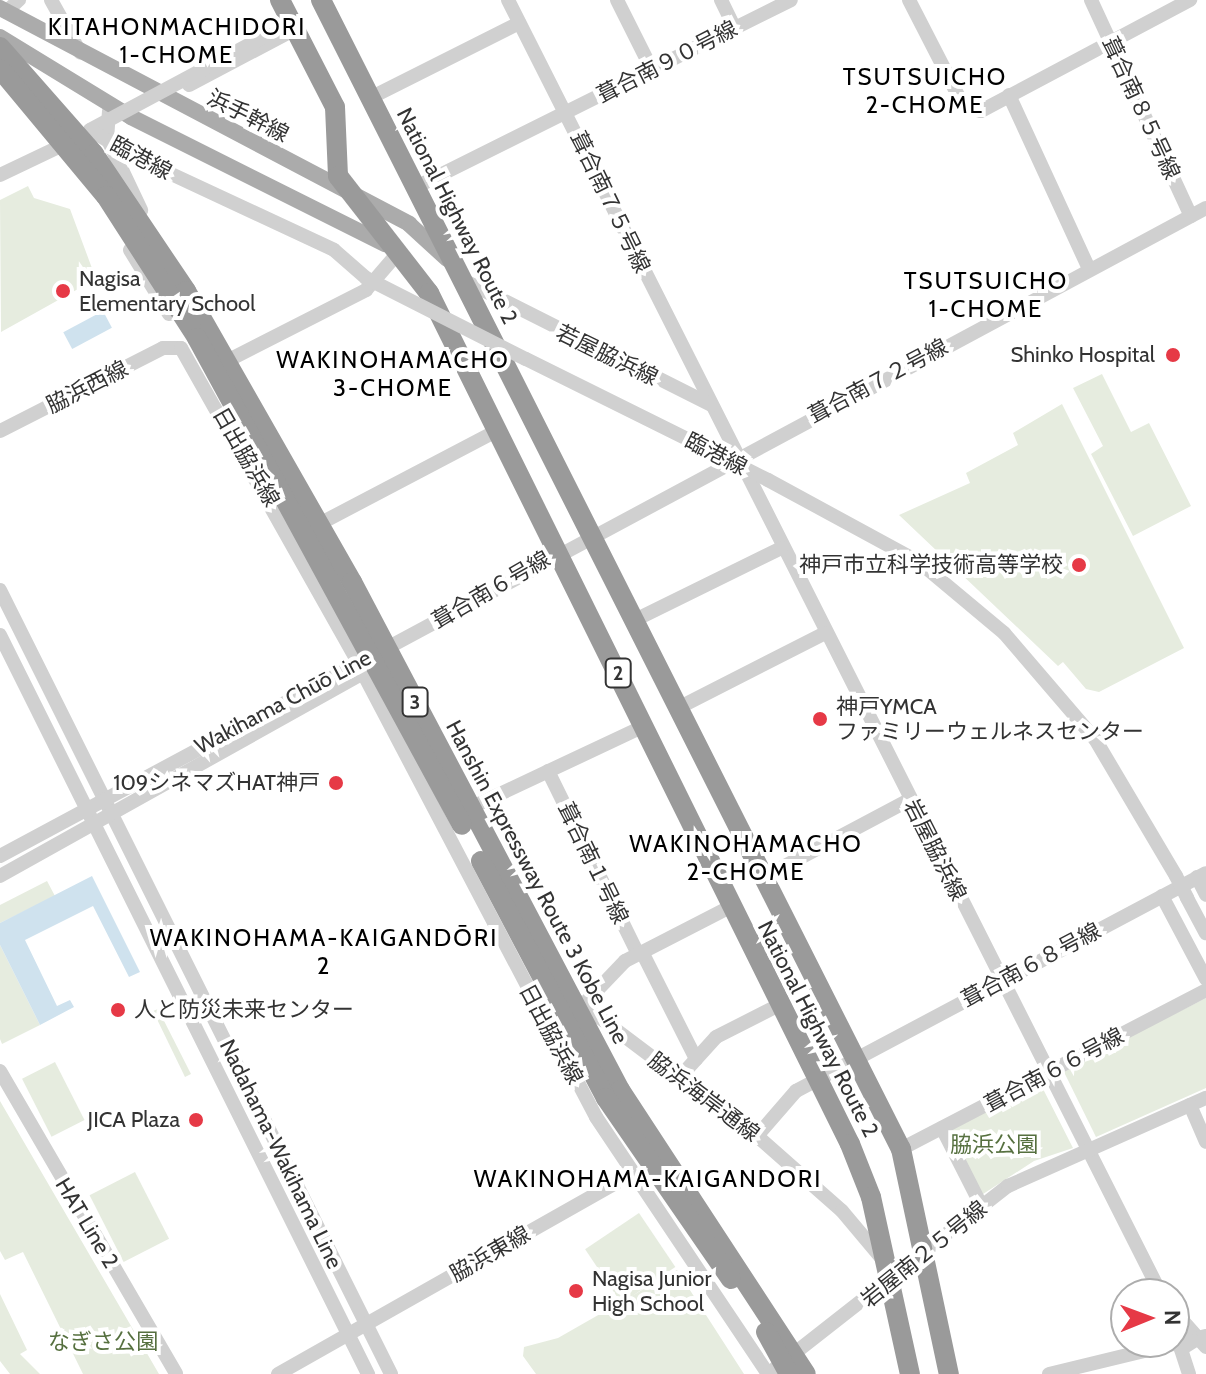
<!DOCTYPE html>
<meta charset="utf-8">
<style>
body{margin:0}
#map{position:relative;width:1206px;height:1374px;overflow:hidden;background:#fff;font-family:Cabin,"Noto Sans JP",sans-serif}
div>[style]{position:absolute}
.green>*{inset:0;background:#e6ecdf;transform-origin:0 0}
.water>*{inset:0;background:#cfe2ee;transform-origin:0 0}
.minor>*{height:14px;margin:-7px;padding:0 7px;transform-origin:7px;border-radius:7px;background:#d0d0d0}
.major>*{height:16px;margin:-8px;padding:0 8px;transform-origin:8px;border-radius:8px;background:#ababab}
.highway>*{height:20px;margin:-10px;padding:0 10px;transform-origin:10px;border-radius:10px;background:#9a9a9a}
.minor-bridge>*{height:14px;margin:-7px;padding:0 7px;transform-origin:7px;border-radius:7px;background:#d0d0d0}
.highway-bridge>*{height:20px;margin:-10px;padding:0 10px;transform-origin:10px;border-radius:10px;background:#9a9a9a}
.dots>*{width:22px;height:22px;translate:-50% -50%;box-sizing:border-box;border:4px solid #fff;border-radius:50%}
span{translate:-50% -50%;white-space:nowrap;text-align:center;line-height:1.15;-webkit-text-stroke:8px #fff;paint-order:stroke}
.shield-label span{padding:2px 6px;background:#fff;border:2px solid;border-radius:6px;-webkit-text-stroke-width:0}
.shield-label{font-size:20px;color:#333;font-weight:700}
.street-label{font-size:22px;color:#333}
.poi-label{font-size:22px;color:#333}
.left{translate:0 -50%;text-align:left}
.right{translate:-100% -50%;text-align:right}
.park-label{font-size:22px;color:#56703f}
.neighbourhood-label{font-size:24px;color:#000;letter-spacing:2px}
.north{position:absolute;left:1110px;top:1278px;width:80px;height:80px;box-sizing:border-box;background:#fff;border:2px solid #adadad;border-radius:50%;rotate:89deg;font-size:22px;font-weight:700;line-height:32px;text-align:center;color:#333}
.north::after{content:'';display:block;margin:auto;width:28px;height:36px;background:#e63946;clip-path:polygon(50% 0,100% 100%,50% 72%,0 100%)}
</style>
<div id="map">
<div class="green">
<i style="clip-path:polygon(28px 186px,34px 198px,70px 209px,96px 279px,1px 332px,0 200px)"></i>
<i style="clip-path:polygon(1102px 374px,1131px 432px,1149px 423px,1191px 506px,1133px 536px,1091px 454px,1103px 446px,1073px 388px)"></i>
<i style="clip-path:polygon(1062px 404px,1184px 648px,1099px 692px,1086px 689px,1063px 662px,1058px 666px,899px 515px,970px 483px,966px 473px,1018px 445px,1013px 433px)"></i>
<i style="clip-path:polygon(47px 881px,55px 896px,0 923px,0 905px)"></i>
<i style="clip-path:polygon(0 945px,40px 1025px,2px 1044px,0 1039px)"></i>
<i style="clip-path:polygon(1206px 998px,1206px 1088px,1096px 1137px,1063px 1070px)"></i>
<i style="clip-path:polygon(158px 1009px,191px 1074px,185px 1077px,153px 1011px)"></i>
<i style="left:55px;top:1062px;width:65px;height:37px;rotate:63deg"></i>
<i style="clip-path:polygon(1040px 1083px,1073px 1148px,1034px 1161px,980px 1196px,948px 1131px)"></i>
<i style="clip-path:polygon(0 1101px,159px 1374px,83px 1374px,23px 1252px,5px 1260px,0 1251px)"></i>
<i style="left:135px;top:1172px;width:75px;height:51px;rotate:63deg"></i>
<i style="left:639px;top:1213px;width:65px;height:65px;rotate:56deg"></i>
<i style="clip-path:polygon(677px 1270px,744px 1374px,536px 1374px,523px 1356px,524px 1347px,558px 1338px)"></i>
<i style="clip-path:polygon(0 1294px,27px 1350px,20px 1354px,40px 1374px,10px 1374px,0 1361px)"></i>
</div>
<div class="water">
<i style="left:103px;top:311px;width:19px;height:45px;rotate:62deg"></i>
<i style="clip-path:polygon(92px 876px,140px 972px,129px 977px,93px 906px,25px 940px,57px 1006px,70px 1000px,74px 1007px,40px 1025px,0 945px,0 923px)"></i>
</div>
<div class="minor">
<i style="left:51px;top:0;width:60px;rotate:60.9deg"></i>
<i style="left:508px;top:0;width:1449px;rotate:63.22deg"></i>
<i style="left:617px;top:0;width:78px;rotate:63.4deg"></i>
<i style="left:721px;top:0;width:32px;rotate:64deg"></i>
<i style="left:909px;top:0;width:120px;rotate:62.8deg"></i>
<i style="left:964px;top:107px;width:17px;rotate:13deg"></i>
<i style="left:981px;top:111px;width:237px;rotate:-28deg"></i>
<i style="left:1091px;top:0;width:238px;rotate:65.2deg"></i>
<i style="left:6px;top:12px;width:18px;rotate:-43deg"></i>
<i style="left:189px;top:85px;width:120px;rotate:-27.8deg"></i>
<i style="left:1009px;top:95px;width:192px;rotate:65.3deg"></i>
<i style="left:370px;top:98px;width:167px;rotate:-26.7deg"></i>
<i style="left:109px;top:111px;width:27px;rotate:94deg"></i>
<i style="left:107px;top:138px;width:80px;rotate:64.7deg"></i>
<i style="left:137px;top:158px;width:217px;rotate:25deg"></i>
<i style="left:334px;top:250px;width:43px;rotate:41.2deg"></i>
<i style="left:0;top:175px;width:72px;rotate:-25.5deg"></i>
<i style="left:414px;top:188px;width:421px;rotate:-26.5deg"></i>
<i style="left:130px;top:250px;width:75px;rotate:58.6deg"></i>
<i style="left:463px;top:280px;width:278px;rotate:26.7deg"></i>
<i style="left:526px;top:359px;width:189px;rotate:26.4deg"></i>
<i style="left:221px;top:364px;width:163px;rotate:-27deg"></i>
<i style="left:366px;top:290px;width:48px;rotate:-49.3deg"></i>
<i style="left:0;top:431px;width:183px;rotate:-27deg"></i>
<i style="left:163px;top:348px;width:18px"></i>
<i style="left:181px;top:348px;width:357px;rotate:60.6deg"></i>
<i style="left:768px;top:480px;width:172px;rotate:28.5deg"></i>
<i style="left:919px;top:562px;width:111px;rotate:39.9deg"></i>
<i style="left:1004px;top:633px;width:140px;rotate:49.4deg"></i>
<i style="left:1095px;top:739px;width:159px;rotate:59.4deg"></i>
<i style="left:321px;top:523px;width:195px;rotate:-27.7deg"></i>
<i style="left:0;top:590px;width:876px;rotate:63.49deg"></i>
<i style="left:637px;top:619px;width:161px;rotate:-26.2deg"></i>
<i style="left:0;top:635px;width:826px;rotate:63.53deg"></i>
<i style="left:364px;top:675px;width:499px;rotate:62.3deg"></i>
<i style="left:596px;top:1117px;width:309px;rotate:56.2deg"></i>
<i style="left:768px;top:1374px;width:305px;rotate:-38.1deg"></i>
<i style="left:1008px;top:1186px;width:217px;rotate:-24deg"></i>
<i style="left:680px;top:707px;width:163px;rotate:-27deg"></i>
<i style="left:548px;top:771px;width:204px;rotate:63.8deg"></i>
<i style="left:470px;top:808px;width:192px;rotate:-25.2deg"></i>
<i style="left:0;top:856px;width:1369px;rotate:-28.25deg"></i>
<i style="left:0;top:876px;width:424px;rotate:-29.2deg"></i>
<i style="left:766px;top:876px;width:162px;rotate:-28deg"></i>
<i style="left:1197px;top:877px;width:20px;rotate:63deg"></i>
<i style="left:1162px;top:896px;width:94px;rotate:62.1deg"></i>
<i style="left:1187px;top:898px;width:40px;rotate:62deg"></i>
<i style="left:642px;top:952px;width:120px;rotate:63.2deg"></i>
<i style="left:575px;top:999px;width:228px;rotate:37deg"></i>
<i style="left:757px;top:1136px;width:113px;rotate:41.4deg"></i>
<i style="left:842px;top:1211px;width:65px;rotate:50deg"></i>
<i style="left:583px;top:1005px;width:61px;rotate:-46.3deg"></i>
<i style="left:625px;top:961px;width:118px;rotate:-27.2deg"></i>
<i style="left:0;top:1071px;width:350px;rotate:59.8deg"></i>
<i style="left:679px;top:1078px;width:55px;rotate:-47.9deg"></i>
<i style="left:716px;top:1037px;width:71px;rotate:-26.9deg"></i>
<i style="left:1190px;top:1105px;width:40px;rotate:66.6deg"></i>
<i style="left:942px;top:1128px;width:89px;rotate:63.1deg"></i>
<i style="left:757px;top:1136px;width:60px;rotate:-49.1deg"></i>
<i style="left:796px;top:1091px;width:464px;rotate:-28deg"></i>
<i style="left:901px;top:1149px;width:344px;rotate:-27.5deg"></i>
<i style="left:1174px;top:1311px;width:48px;rotate:48.4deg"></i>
<i style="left:278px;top:1374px;width:408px;rotate:-29.5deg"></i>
<i style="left:1049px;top:1374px;width:162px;rotate:-13.6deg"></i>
<i style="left:1189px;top:1374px;width:26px;rotate:-108deg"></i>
<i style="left:1181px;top:1349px;width:15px;rotate:-32deg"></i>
</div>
<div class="major">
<i style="left:0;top:8px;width:463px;rotate:27.8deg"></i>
<i style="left:409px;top:224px;width:52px;rotate:42.6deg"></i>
<i style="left:0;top:37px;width:153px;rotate:31.4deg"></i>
<i style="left:131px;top:117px;width:284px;rotate:26.6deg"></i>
</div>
<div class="highway">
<i style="left:280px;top:0;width:120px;rotate:62.8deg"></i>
<i style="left:335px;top:107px;width:69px;rotate:87.5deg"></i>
<i style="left:338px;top:176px;width:148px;rotate:52.1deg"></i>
<i style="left:429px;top:293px;width:949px;rotate:63.68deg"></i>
<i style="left:850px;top:1144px;width:57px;rotate:68.4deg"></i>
<i style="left:871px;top:1197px;width:181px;rotate:77.6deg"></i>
<i style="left:321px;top:0;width:1287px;rotate:63.22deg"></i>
<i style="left:901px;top:1149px;width:230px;rotate:78deg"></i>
</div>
<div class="minor-bridge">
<i style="left:90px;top:130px;width:201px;rotate:-28.2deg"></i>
<i style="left:90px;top:130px;width:55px;rotate:30.8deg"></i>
<i style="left:366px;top:278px;width:179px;rotate:26.9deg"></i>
<i style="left:695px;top:443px;width:82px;rotate:26.9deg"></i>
<i style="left:1176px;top:876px;width:25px;rotate:63deg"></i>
</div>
<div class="highway-bridge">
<i style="left:0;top:47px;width:142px;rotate:48.7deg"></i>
<i style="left:94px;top:154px;width:165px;rotate:56.1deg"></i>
<i style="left:186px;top:291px;width:335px;rotate:60.3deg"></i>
<i style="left:352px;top:582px;width:574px;rotate:62.19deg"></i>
<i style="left:620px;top:1090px;width:339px;rotate:56.8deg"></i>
<i style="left:0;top:69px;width:165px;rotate:50.2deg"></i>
<i style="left:106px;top:196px;width:169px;rotate:57.3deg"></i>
<i style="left:197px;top:338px;width:554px;rotate:61.45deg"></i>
<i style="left:481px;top:861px;width:268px;rotate:62.2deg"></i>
<i style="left:606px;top:1098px;width:220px;rotate:55.4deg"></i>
<i style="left:766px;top:1332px;width:48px;rotate:61.3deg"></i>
</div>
<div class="dots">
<i style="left:63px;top:291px;background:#e63946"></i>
<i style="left:1173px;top:355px;background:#e63946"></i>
<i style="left:1079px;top:565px;background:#e63946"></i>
<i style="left:820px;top:719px;background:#e63946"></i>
<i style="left:336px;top:783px;background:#e63946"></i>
<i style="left:118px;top:1010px;background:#e63946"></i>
<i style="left:196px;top:1120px;background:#e63946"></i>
<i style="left:576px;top:1291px;background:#e63946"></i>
</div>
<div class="shield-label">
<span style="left:618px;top:673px">2</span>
<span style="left:415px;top:702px">3</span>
</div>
<div class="street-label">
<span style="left:667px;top:62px;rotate:-27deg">葺合南９０号線</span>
<span style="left:1141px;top:108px;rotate:65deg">葺合南８５号線</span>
<span style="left:248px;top:116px;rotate:27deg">浜手幹線</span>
<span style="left:141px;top:158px;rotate:28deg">臨港線</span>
<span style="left:610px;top:202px;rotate:64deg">葺合南７５号線</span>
<span style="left:457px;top:216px;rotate:63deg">National Highway Route 2</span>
<span style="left:607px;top:355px;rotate:26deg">若屋脇浜線</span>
<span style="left:878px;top:381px;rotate:-28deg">葺合南７２号線</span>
<span style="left:87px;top:387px;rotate:-27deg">脇浜西線</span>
<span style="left:716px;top:454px;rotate:27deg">臨港線</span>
<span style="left:246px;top:457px;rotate:60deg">日出脇浜線</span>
<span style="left:491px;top:590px;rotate:-30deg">葺合南６号線</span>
<span style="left:283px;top:702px;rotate:-28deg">Wakihama Chūō Line</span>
<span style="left:935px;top:850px;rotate:63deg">岩屋脇浜線</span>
<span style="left:593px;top:863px;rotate:64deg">葺合南１号線</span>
<span style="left:537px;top:882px;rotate:62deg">Hanshin Expressway Route 3 Kobe Line</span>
<span style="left:1031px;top:965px;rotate:-28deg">葺合南６８号線</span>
<span style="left:818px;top:1029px;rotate:63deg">National Highway Route 2</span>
<span style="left:551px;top:1034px;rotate:62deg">日出脇浜線</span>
<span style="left:1054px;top:1070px;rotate:-28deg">葺合南６６号線</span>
<span style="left:704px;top:1097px;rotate:37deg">脇浜海岸通線</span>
<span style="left:281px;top:1154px;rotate:64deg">Nadahama-Wakihama Line</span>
<span style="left:87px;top:1223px;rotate:59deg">HAT Line 2</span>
<span style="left:490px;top:1254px;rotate:-30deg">脇浜東線</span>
<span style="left:924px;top:1254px;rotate:-39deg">岩屋南２５号線</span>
</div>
<div class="poi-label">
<span class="left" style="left:79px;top:291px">Nagisa<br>Elementary School</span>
<span class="right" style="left:1155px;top:355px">Shinko Hospital</span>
<span class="right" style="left:1063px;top:565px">神戸市立科学技術高等学校</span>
<span class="left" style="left:836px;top:719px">神戸YMCA<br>ファミリーウェルネスセンター</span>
<span class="right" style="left:320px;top:783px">109シネマズHAT神戸</span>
<span class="left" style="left:134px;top:1010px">人と防災未来センター</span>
<span class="right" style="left:180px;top:1120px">JICA Plaza</span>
<span class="left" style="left:592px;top:1291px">Nagisa Junior<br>High School</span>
</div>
<div class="park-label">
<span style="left:994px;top:1145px">脇浜公園</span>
<span style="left:103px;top:1342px">なぎさ公園</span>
</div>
<div class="neighbourhood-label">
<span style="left:177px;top:41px">KITAHONMACHIDORI<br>1-CHOME</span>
<span style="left:925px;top:91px">TSUTSUICHO<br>2-CHOME</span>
<span style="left:986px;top:295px">TSUTSUICHO<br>1-CHOME</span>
<span style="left:393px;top:374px">WAKINOHAMACHO<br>3-CHOME</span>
<span style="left:746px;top:858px">WAKINOHAMACHO<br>2-CHOME</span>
<span style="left:324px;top:952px">WAKINOHAMA-KAIGANDŌRI<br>2</span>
<span style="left:648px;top:1179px">WAKINOHAMA-KAIGANDORI</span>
</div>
<div class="north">N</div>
</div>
